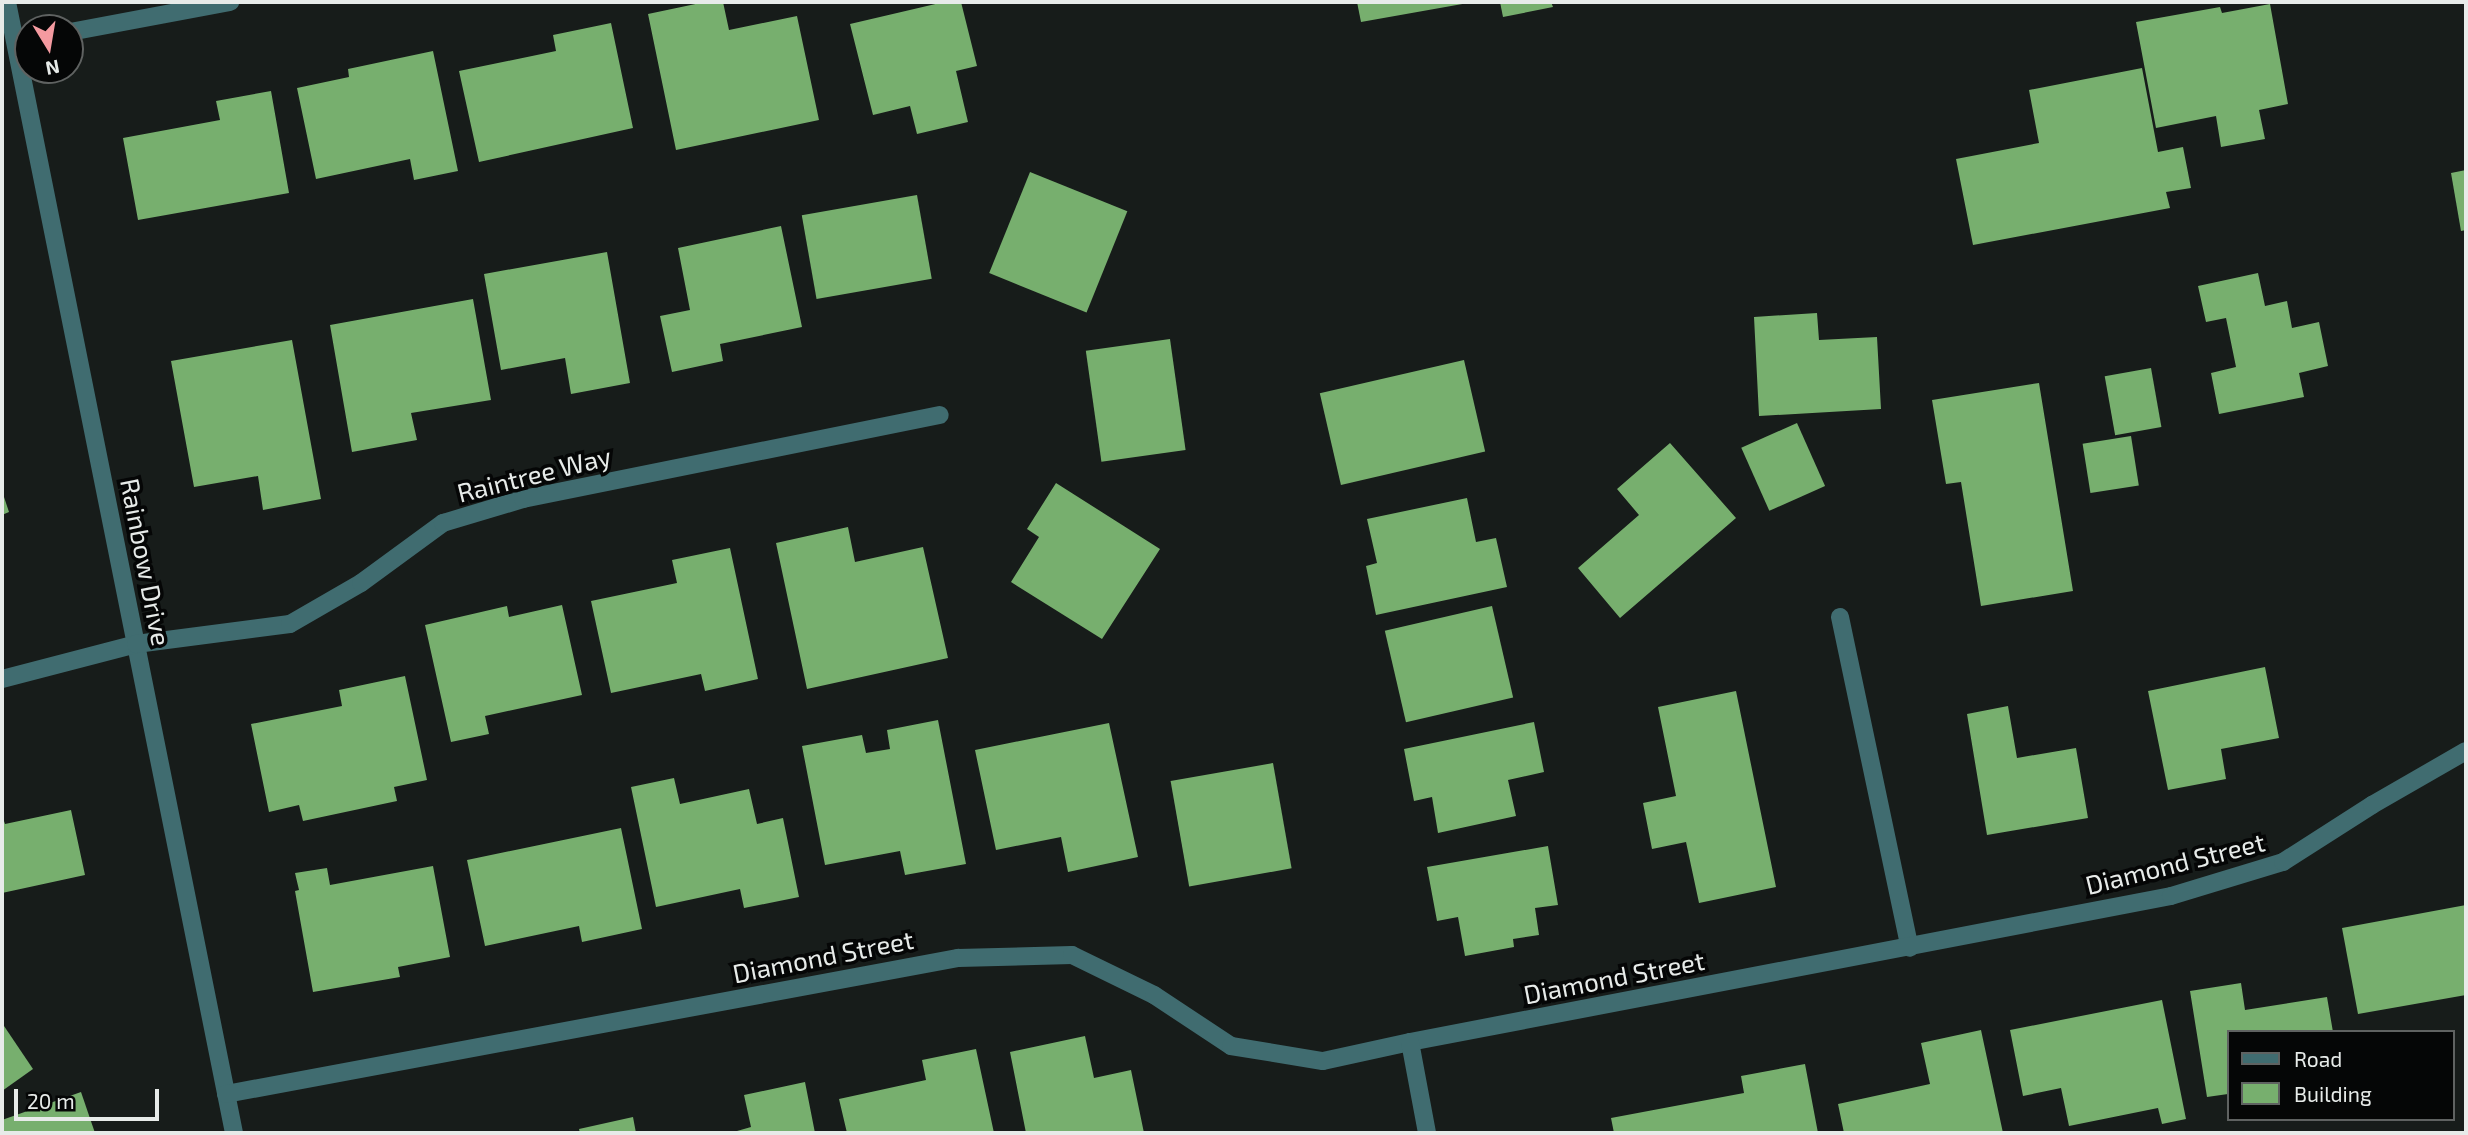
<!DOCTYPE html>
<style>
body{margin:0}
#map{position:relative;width:2468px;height:1135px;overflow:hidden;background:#171c1a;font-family:"Exo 2",sans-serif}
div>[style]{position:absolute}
.building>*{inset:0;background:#77af6e;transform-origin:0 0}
.minor>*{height:18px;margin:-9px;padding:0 9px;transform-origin:9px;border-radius:9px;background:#406c70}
span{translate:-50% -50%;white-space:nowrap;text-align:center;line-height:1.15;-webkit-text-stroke:7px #050606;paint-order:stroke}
.street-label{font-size:26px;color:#e7ebe9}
.frame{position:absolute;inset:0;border:4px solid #e7ebe9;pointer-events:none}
.legend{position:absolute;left:2227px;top:1030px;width:228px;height:91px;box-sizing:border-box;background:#050606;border:2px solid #5f6261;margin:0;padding:9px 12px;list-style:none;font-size:21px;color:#e7ebe9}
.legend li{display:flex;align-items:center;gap:14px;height:35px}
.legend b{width:35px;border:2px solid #5f6261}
.north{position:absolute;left:14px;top:14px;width:70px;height:70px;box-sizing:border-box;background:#050606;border:2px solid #5f6261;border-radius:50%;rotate:169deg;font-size:19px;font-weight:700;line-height:28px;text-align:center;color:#e7ebe9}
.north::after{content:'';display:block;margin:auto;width:24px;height:32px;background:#f49aa0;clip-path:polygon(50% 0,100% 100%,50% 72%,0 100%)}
.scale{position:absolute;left:14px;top:1089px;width:145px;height:32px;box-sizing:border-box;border:4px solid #e7ebe9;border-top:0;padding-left:9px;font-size:21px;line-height:24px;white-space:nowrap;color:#e7ebe9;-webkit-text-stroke:5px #050606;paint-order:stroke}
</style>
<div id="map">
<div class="building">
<i style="clip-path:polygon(705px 2px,723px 2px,729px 30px,797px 16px,819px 120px,676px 150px,648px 14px)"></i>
<i style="clip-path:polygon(944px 2px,961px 2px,977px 66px,956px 71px,968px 122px,917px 134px,910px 106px,873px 115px,850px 24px)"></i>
<i style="clip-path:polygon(1357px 2px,1468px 2px,1468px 3px,1361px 22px)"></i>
<i style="clip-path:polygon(1500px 2px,1551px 2px,1553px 7px,1503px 17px)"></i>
<i style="clip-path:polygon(2270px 4px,2288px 104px,2259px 110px,2265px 139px,2221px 147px,2216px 116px,2156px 128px,2136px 22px,2220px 7px,2222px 13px)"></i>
<i style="clip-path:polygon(611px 23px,633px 128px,479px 162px,459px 71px,556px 51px,553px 35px)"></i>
<i style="clip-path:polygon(433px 51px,458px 171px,414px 180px,410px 159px,316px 179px,297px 88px,349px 77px,348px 69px)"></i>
<i style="clip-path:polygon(2142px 68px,2158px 152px,2183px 147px,2191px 188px,2166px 192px,2170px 208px,1973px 245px,1956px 159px,2039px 143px,2029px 90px)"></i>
<i style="clip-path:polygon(271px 91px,289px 193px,138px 220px,123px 138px,220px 120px,216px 101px)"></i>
<i style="clip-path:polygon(2466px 170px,2466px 230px,2461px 231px,2451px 173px)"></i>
<i style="left:1030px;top:172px;width:105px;height:109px;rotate:22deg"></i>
<i style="left:917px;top:195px;width:85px;height:117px;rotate:80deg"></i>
<i style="clip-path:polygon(781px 226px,802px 327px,720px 344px,723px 361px,672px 372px,660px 316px,690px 310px,678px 248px)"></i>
<i style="clip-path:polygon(607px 252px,630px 383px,571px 394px,565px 358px,501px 370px,484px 274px)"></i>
<i style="clip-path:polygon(2258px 273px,2265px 306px,2287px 301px,2292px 328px,2319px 322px,2328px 366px,2299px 373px,2304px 397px,2219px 414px,2211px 373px,2236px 367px,2226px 318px,2206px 322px,2198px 286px)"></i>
<i style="clip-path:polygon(473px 299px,491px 400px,411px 413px,417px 440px,352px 452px,330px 325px)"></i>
<i style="clip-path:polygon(1817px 313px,1819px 340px,1877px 337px,1881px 409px,1759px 416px,1754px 317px)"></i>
<i style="left:1170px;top:339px;width:112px;height:85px;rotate:82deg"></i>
<i style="clip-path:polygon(292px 340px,321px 499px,263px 510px,258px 476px,194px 487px,171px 361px)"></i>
<i style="left:1464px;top:360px;width:94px;height:148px;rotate:77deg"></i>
<i style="left:2151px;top:368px;width:60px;height:47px;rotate:80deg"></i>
<i style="clip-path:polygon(2039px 383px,2073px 591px,1981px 606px,1961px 482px,1946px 484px,1932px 400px)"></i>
<i style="left:1797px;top:423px;width:69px;height:61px;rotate:66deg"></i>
<i style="left:2131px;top:436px;width:50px;height:49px;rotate:81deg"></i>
<i style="clip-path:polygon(1670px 443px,1736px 518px,1620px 618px,1578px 568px,1639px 515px,1617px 489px)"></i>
<i style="clip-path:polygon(1056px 483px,1160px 549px,1102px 639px,1011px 582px,1039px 537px,1027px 529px)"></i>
<i style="clip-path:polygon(2px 491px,9px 512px,2px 515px)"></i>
<i style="clip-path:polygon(1467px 498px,1476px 542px,1496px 538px,1507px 587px,1376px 615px,1366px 566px,1377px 563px,1367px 519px)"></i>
<i style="clip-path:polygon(848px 527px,855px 562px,923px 547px,948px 658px,807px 689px,776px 543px)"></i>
<i style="clip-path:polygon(730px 548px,758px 679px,705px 691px,701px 674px,611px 693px,591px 601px,677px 583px,672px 560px)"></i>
<i style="clip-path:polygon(562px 605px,582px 695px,485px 716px,489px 734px,451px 742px,425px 625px,507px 606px,509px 617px)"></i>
<i style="left:1492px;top:606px;width:94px;height:110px;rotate:77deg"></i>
<i style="clip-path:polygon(2265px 667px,2279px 738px,2221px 749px,2226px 779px,2168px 790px,2148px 691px)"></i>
<i style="clip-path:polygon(405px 676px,427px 780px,394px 787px,397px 801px,303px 821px,299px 805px,269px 812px,251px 724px,342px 706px,339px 690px)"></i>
<i style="clip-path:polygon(1736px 691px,1776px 887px,1699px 903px,1686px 842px,1652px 849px,1643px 803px,1676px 796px,1658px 707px)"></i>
<i style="clip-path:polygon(2008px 706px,2017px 758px,2076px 748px,2088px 818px,1987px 835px,1967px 714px)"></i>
<i style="clip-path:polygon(938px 720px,966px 864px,905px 875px,900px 851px,825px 865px,802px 746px,862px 735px,866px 753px,890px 749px,887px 730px)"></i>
<i style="clip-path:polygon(1534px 722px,1544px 772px,1508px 780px,1516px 816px,1438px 833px,1432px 797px,1414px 801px,1404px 749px)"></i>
<i style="clip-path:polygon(1109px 723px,1138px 857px,1068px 872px,1061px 837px,996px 850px,975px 750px)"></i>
<i style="left:1273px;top:763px;width:107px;height:104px;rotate:80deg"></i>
<i style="clip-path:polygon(674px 778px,680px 804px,749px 789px,757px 824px,783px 818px,799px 897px,744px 908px,740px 889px,656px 907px,631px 787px)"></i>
<i style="clip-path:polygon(71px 810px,85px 875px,2px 893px,2px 815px,5px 824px)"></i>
<i style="clip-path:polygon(621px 828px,642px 929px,582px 942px,579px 926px,485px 946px,467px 860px)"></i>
<i style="clip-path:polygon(1548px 846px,1558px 905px,1535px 908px,1539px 935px,1513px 939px,1514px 947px,1465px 956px,1458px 917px,1437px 921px,1427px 867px)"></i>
<i style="clip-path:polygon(433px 866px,450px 957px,398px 967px,400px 977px,313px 992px,295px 891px,299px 890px,295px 873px,327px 868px,330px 885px)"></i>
<i style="clip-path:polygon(2466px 905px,2466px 995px,2358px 1014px,2342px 928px)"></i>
<i style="clip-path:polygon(2241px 983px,2245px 1010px,2327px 997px,2333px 1032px,2228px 1032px,2228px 1094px,2207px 1097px,2190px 991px)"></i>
<i style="clip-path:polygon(2162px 1000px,2186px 1119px,2162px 1124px,2158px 1108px,2069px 1126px,2061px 1088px,2023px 1096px,2010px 1030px)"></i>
<i style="clip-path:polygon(2px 1023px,33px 1069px,2px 1091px)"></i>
<i style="clip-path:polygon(1981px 1030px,2003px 1133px,1844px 1133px,1838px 1104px,1930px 1084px,1921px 1043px)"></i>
<i style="clip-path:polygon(1085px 1036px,1094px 1078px,1131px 1070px,1144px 1133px,1026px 1133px,1010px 1052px)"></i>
<i style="clip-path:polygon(976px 1049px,994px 1133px,847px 1133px,839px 1099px,926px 1080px,922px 1060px)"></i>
<i style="clip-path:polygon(1805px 1064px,1818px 1133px,1614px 1133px,1611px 1118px,1744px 1093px,1741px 1076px)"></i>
<i style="clip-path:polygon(805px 1082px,815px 1133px,730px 1133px,751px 1127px,744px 1095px)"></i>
<i style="clip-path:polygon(81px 1092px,95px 1133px,3px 1133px,2px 1120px)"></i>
<i style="clip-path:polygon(633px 1117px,636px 1133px,580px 1133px,579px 1129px)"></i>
</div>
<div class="minor">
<i style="left:7px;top:2px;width:1154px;rotate:78.65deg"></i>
<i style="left:70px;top:32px;width:163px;rotate:-10.6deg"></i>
<i style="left:1840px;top:617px;width:338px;rotate:78.1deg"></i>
<i style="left:2px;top:679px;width:138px;rotate:-14.6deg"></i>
<i style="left:136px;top:644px;width:155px;rotate:-7.4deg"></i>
<i style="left:290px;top:624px;width:82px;rotate:-30deg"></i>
<i style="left:361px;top:583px;width:102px;rotate:-36.2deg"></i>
<i style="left:443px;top:523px;width:84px;rotate:-16.7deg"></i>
<i style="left:523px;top:499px;width:425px;rotate:-11.4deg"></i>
<i style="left:1410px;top:1042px;width:775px;rotate:-10.86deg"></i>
<i style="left:2171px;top:896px;width:117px;rotate:-16.9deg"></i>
<i style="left:2283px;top:862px;width:106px;rotate:-32.6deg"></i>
<i style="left:2372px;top:805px;width:108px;rotate:-29.9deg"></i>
<i style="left:226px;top:1094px;width:745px;rotate:-10.53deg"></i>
<i style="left:958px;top:958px;width:114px;rotate:-1.5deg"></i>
<i style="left:1072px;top:955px;width:91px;rotate:26deg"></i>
<i style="left:1154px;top:995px;width:92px;rotate:33.5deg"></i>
<i style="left:1231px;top:1046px;width:93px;rotate:9.3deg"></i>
<i style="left:1323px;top:1061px;width:89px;rotate:-12.3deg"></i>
<i style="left:1410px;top:1042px;width:93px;rotate:79.4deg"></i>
</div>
<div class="street-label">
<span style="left:534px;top:474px;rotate:-14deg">Raintree Way</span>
<span style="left:146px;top:562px;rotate:79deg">Rainbow Drive</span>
<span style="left:2175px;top:863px;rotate:-14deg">Diamond Street</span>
<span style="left:823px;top:956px;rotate:-11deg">Diamond Street</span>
<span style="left:1614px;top:977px;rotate:-11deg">Diamond Street</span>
</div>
<div class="frame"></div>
<ul class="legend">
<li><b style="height:9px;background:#406c70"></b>Road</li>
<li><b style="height:19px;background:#77af6e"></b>Building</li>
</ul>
<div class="north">N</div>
<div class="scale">20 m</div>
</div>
